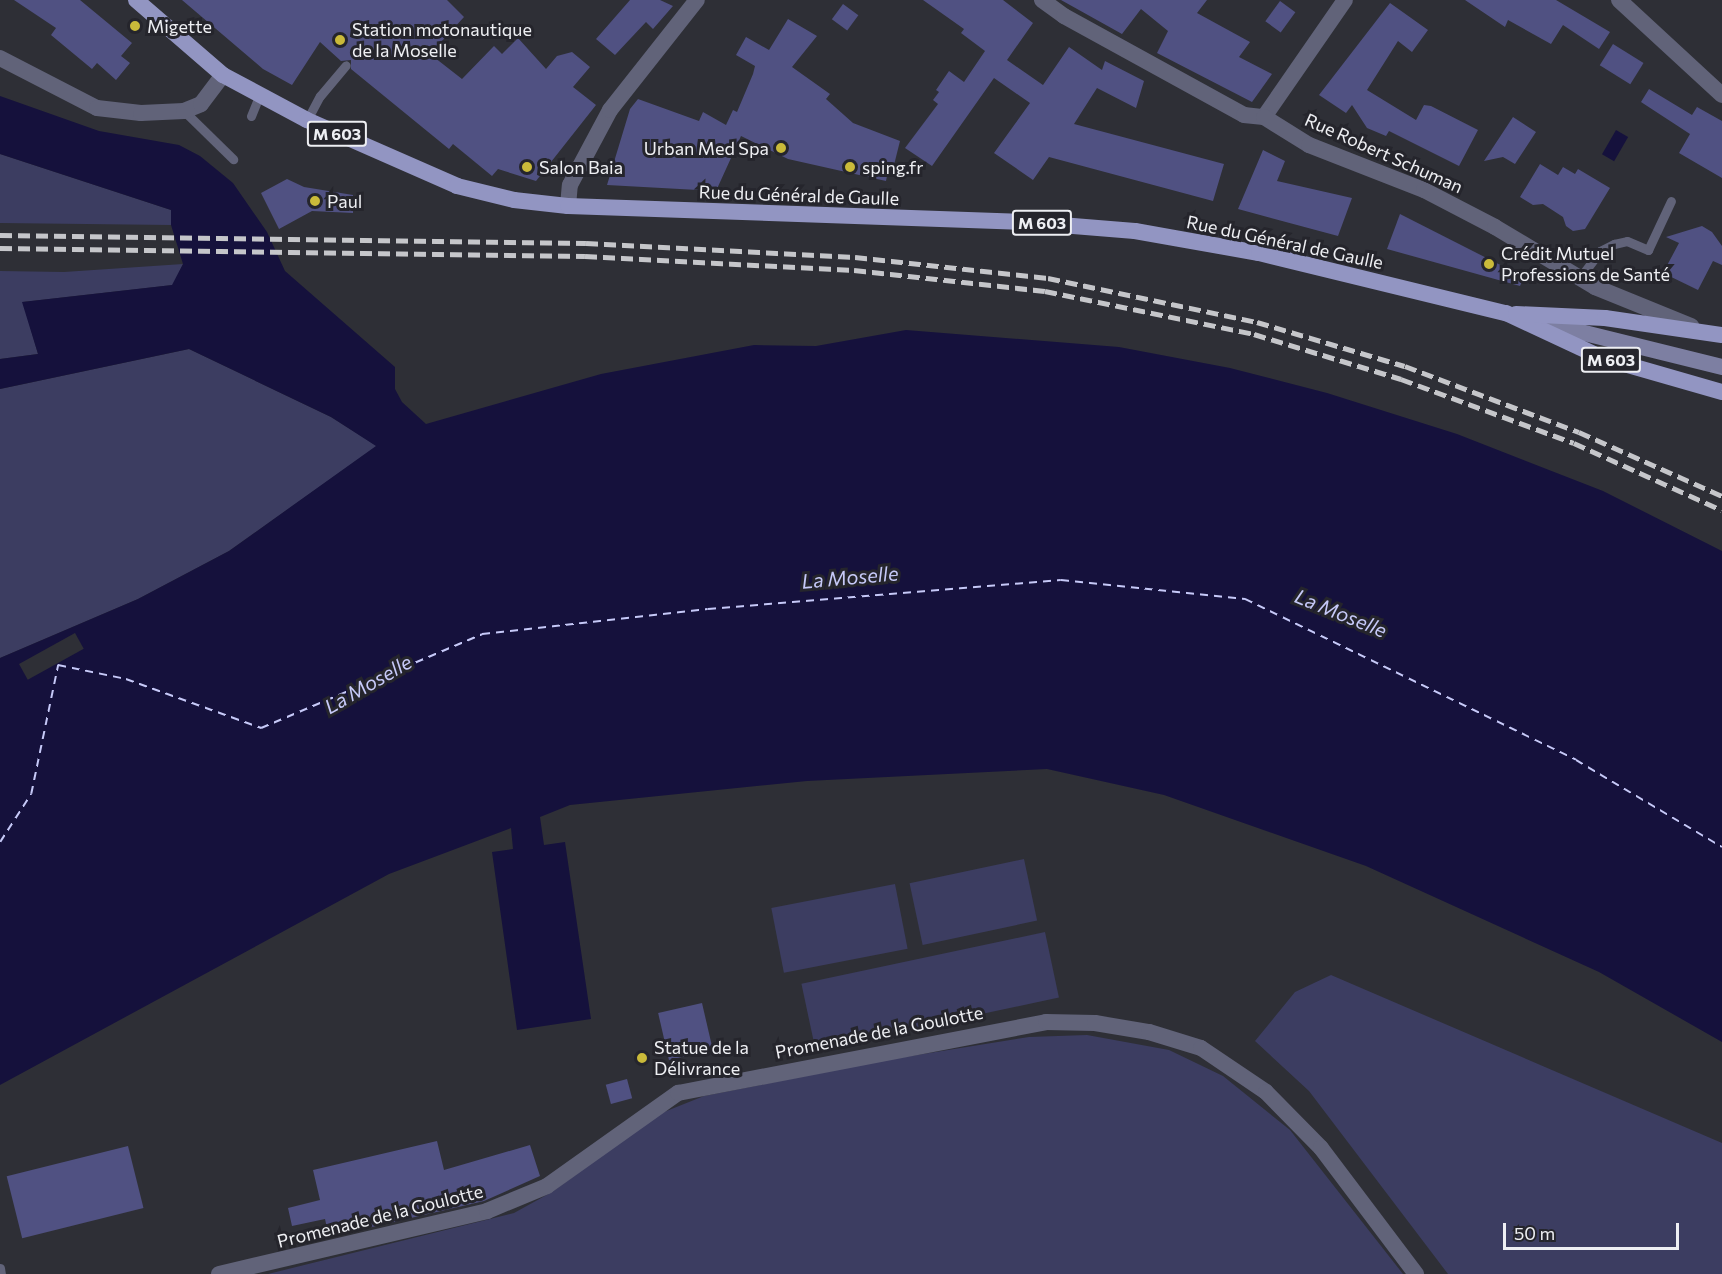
<!DOCTYPE html>
<meta charset="utf-8">
<style>
body{margin:0}
#map{position:relative;width:1722px;height:1274px;overflow:hidden;background:#2e2f36;font-family:Commissioner,sans-serif}
div>[style]{position:absolute}
.green>*{inset:0;background:#3c3d61;transform-origin:0 0}
.water>*{inset:0;background:#15113c;transform-origin:0 0}
.pier>*{inset:0;background:#2e2f36;transform-origin:0 0}
.ferry>*{height:1.5px;margin-top:-0.75px;transform-origin:0;background:repeating-linear-gradient(90deg,#c6c9f8 0 8px,transparent 0 14px)}
.building>*{inset:0;background:#505182;transform-origin:0 0}
.service>*{height:9px;margin:-4.5px;padding:0 4.5px;transform-origin:4.5px;border-radius:4.5px;background:#616379}
.minor>*{height:16px;margin:-8px;padding:0 8px;transform-origin:8px;border-radius:8px;background:#616379}
.tertiary>*{height:16px;margin:-8px;padding:0 8px;transform-origin:8px;border-radius:8px;background:#616379}
.secondary>*{height:16px;margin:-8px;padding:0 8px;transform-origin:8px;border-radius:8px;background:#7d7fa2}
.primary>*{height:16px;margin:-8px;padding:0 8px;transform-origin:8px;border-radius:8px;background:#9295c2}
.rail>*{height:4.5px;margin-top:-2.25px;transform-origin:0;background:repeating-linear-gradient(90deg,#c5c6ca 0 12px,transparent 0 18px)}
.dots>*{width:16px;height:16px;translate:-50% -50%;box-sizing:border-box;border:3px solid #25252c;border-radius:50%}
span{translate:-50% -50%;white-space:nowrap;text-align:center;line-height:1.15;-webkit-text-stroke:6px #25252c;paint-order:stroke}
.shield-label span{padding:2px 4px;background:#25252c;border:2px solid;border-radius:4px;-webkit-text-stroke-width:0}
.shield-label{font-size:16px;color:#eeeff3;font-weight:700}
.poi-label{font-size:18px;color:#eeeff3}
.left{translate:0 -50%;text-align:left}
.right{translate:-100% -50%;text-align:right}
.street-label{font-size:18px;color:#eeeff3}
.water-label{font-size:20px;color:#c6c9f8;font-style:italic}
.scale{position:absolute;left:1503px;top:1223px;width:176px;height:27px;box-sizing:border-box;border:3px solid #eeeff3;border-top:0;padding-left:8px;font-size:18px;line-height:21px;white-space:nowrap;color:#eeeff3;-webkit-text-stroke:4px #25252c;paint-order:stroke}
</style>
<div id="map">
<div class="green">
<i style="clip-path:polygon(0 154px,171px 210px,171px 225px,0 223px)"></i>
<i style="clip-path:polygon(183px 264px,173px 285px,23px 302px,38px 354px,0 359px,0 271px,64px 272px)"></i>
<i style="clip-path:polygon(189px 349px,331px 417px,377px 446px,229px 551px,138px 599px,0 658px,0 389px)"></i>
<i style="left:1024px;top:859px;width:63px;height:117px;rotate:78deg"></i>
<i style="left:895px;top:884px;width:66px;height:126px;rotate:79deg"></i>
<i style="left:1045px;top:932px;width:67px;height:249px;rotate:78deg"></i>
<i style="clip-path:polygon(1331px 975px,1722px 1143px,1722px 1274px,1448px 1274px,1309px 1091px,1255px 1041px,1295px 992px)"></i>
<i style="clip-path:polygon(1087px 1035px,1169px 1050px,1223px 1076px,1290px 1130px,1403px 1274px,268px 1274px,514px 1213px,552px 1192px,659px 1114px,704px 1096px,892px 1059px,1029px 1037px)"></i>
</div>
<div class="water">
<i style="clip-path:polygon(0 96px,99px 131px,179px 145px,200px 156px,233px 183px,267px 232px,285px 271px,395px 367px,395px 389px,402px 402px,426px 424px,601px 374px,754px 345px,816px 346px,906px 330px,1119px 347px,1230px 368px,1327px 393px,1457px 434px,1603px 491px,1722px 551px,1722px 1042px,1599px 972px,1366px 866px,1164px 795px,1047px 769px,807px 781px,570px 805px,540px 817px,544px 845px,565px 842px,591px 1019px,517px 1030px,492px 852px,513px 849px,511px 828px,389px 874px,0 1085px,0 658px,138px 599px,229px 551px,376px 446px,331px 417px,189px 349px,0 389px,0 359px,38px 354px,22px 302px,172px 285px,183px 264px,171px 225px,171px 210px,0 154px)"></i>
<i style="left:1616px;top:130px;width:14px;height:28px;rotate:30deg"></i>
</div>
<div class="pier">
<i style="left:75px;top:633px;width:18px;height:64px;rotate:61deg"></i>
</div>
<div class="ferry">
<i style="left:0;top:842px;width:57px;rotate:-57.1deg"></i>
<i style="left:31px;top:794px;width:132px;rotate:-78.2deg"></i>
<i style="left:58px;top:665px;width:69px;rotate:11.6deg"></i>
<i style="left:126px;top:679px;width:144px;rotate:19.9deg"></i>
<i style="left:261px;top:728px;width:240px;rotate:-23deg"></i>
<i style="left:482px;top:634px;width:227px;rotate:-6.3deg"></i>
<i style="left:708px;top:609px;width:354px;rotate:-4.7deg"></i>
<i style="left:1061px;top:580px;width:185px;rotate:5.9deg"></i>
<i style="left:1245px;top:599px;width:368px;rotate:25.9deg"></i>
<i style="left:1576px;top:760px;width:170px;rotate:30.8deg"></i>
</div>
<div class="building">
<i style="clip-path:polygon(14px 0,80px 0,132px 43px,121px 56px,130px 63px,116px 80px,97px 63px,92px 69px,51px 35px,56px 28px)"></i>
<i style="clip-path:polygon(182px 0,447px 0,464px 17px,430px 54px,462px 79px,494px 46px,502px 54px,518px 38px,546px 69px,557px 56px,572px 52px,590px 67px,573px 87px,596px 105px,536px 181px,498px 169px,492px 176px,453px 144px,449px 149px,351px 69px,351px 60px,341px 61px,320px 42px,292px 85px,263px 69px)"></i>
<i style="clip-path:polygon(630px 0,660px 0,673px 6px,653px 29px,646px 22px,615px 55px,596px 39px)"></i>
<i style="clip-path:polygon(923px 0,1003px 0,1033px 23px,1007px 60px,1043px 85px,1069px 47px,1102px 70px,1105px 61px,1144px 81px,1136px 108px,1097px 88px,1074px 124px,1224px 164px,1213px 201px,1049px 157px,1033px 180px,994px 153px,1030px 103px,994px 78px,932px 166px,905px 148px,938px 104px,933px 100px,939px 92px,936px 90px,949px 71px,964px 82px,985px 51px,961px 33px,964px 29px)"></i>
<i style="clip-path:polygon(1061px 0,1207px 0,1197px 13px,1250px 42px,1239px 57px,1272px 74px,1252px 102px,1157px 53px,1168px 31px,1141px 9px,1122px 34px)"></i>
<i style="clip-path:polygon(1465px 0,1556px 0,1610px 32px,1599px 49px,1563px 25px,1551px 44px,1508px 20px,1505px 27px)"></i>
<i style="left:1280px;top:1px;width:19px;height:25px;rotate:36deg"></i>
<i style="clip-path:polygon(1390px 3px,1428px 30px,1412px 52px,1398px 41px,1367px 90px,1416px 120px,1424px 105px,1431px 106px,1478px 130px,1459px 166px,1389px 131px,1386px 136px,1367px 128px,1352px 105px,1346px 113px,1319px 95px)"></i>
<i style="left:843px;top:4px;width:19px;height:19px;rotate:36deg"></i>
<i style="clip-path:polygon(788px 19px,817px 36px,792px 67px,830px 94px,826px 99px,853px 123px,900px 141px,891px 177px,887px 176px,886px 181px,788px 159px,741px 136px,716px 191px,607px 185px,630px 109px,638px 99px,699px 121px,703px 112px,726px 125px,733px 110px,737px 112px,753px 74px,755px 66px,736px 55px,746px 37px,769px 50px)"></i>
<i style="left:1613px;top:44px;width:36px;height:25px;rotate:32deg"></i>
<i style="clip-path:polygon(1649px 89px,1692px 115px,1697px 107px,1722px 121px,1722px 178px,1679px 153px,1690px 134px,1641px 102px)"></i>
<i style="clip-path:polygon(1513px 117px,1536px 132px,1515px 164px,1503px 157px,1484px 161px)"></i>
<i style="clip-path:polygon(1263px 150px,1285px 161px,1277px 181px,1352px 198px,1338px 236px,1238px 209px)"></i>
<i style="clip-path:polygon(1540px 164px,1558px 175px,1563px 167px,1575px 174px,1578px 169px,1610px 188px,1585px 229px,1573px 231px,1566px 226px,1563px 217px,1543px 204px,1533px 205px,1520px 197px)"></i>
<i style="clip-path:polygon(287px 179px,304px 187px,353px 195px,353px 213px,312px 211px,279px 229px,261px 193px)"></i>
<i style="clip-path:polygon(1400px 214px,1524px 277px,1520px 286px,1387px 249px)"></i>
<i style="clip-path:polygon(1702px 226px,1712px 232px,1722px 246px,1722px 265px,1713px 261px,1698px 290px,1663px 273px,1679px 243px,1666px 237px)"></i>
<i style="left:702px;top:1003px;width:48px;height:45px;rotate:77deg"></i>
<i style="left:627px;top:1079px;width:20px;height:22px;rotate:75deg"></i>
<i style="clip-path:polygon(437px 1141px,444px 1170px,530px 1145px,540px 1176px,484px 1201px,329px 1237px,325px 1219px,292px 1226px,288px 1208px,320px 1200px,313px 1170px)"></i>
<i style="left:128px;top:1146px;width:64px;height:125px;rotate:76deg"></i>
</div>
<div class="service">
<i style="left:184px;top:111px;width:69px;rotate:44.4deg"></i>
<i style="left:251px;top:116px;width:22px;rotate:-68deg"></i>
<i style="left:307px;top:120px;width:27px;rotate:-62deg"></i>
<i style="left:320px;top:96px;width:40px;rotate:-50deg"></i>
<i style="left:1579px;top:279px;width:35px;rotate:-53deg"></i>
<i style="left:1600px;top:251px;width:16px;rotate:-27deg"></i>
<i style="left:1614px;top:244px;width:13px;rotate:-13deg"></i>
<i style="left:1627px;top:241px;width:23px;rotate:23deg"></i>
<i style="left:1648px;top:250px;width:54px;rotate:-64.9deg"></i>
<i style="left:0;top:1268px;width:6px;rotate:81deg"></i>
</div>
<div class="minor">
<i style="left:1619px;top:0;width:140px;rotate:42.7deg"></i>
<i style="left:0;top:58px;width:109px;rotate:27.3deg"></i>
<i style="left:97px;top:108px;width:44px;rotate:6.5deg"></i>
<i style="left:141px;top:113px;width:43px;rotate:-2.7deg"></i>
<i style="left:184px;top:111px;width:18px;rotate:-22deg"></i>
<i style="left:201px;top:104px;width:36px;rotate:-53deg"></i>
<i style="left:1264px;top:117px;width:142px;rotate:-55.3deg"></i>
<i style="left:568px;top:206px;width:21px;rotate:-85deg"></i>
<i style="left:570px;top:185px;width:85px;rotate:-61.9deg"></i>
<i style="left:610px;top:110px;width:140px;rotate:-51.7deg"></i>
<i style="left:219px;top:1274px;width:275px;rotate:-13.2deg"></i>
<i style="left:487px;top:1211px;width:65px;rotate:-22.6deg"></i>
<i style="left:547px;top:1186px;width:161px;rotate:-35.4deg"></i>
<i style="left:678px;top:1093px;width:375px;rotate:-10.9deg"></i>
<i style="left:1046px;top:1022px;width:49px;rotate:1.2deg"></i>
<i style="left:1095px;top:1023px;width:55px;rotate:9.5deg"></i>
<i style="left:1149px;top:1032px;width:54px;rotate:17.1deg"></i>
<i style="left:1201px;top:1048px;width:78px;rotate:34.1deg"></i>
<i style="left:1266px;top:1092px;width:78px;rotate:45.5deg"></i>
<i style="left:1321px;top:1148px;width:158px;rotate:53deg"></i>
</div>
<div class="tertiary">
<i style="left:1042px;top:0;width:27px;rotate:36deg"></i>
<i style="left:1064px;top:16px;width:205px;rotate:28.8deg"></i>
<i style="left:1244px;top:115px;width:20px;rotate:6deg"></i>
<i style="left:1264px;top:117px;width:53px;rotate:31.9deg"></i>
<i style="left:1309px;top:145px;width:123px;rotate:21.4deg"></i>
<i style="left:1424px;top:190px;width:80px;rotate:27.5deg"></i>
<i style="left:1495px;top:227px;width:117px;rotate:31deg"></i>
<i style="left:1595px;top:287px;width:104px;rotate:22.1deg"></i>
</div>
<div class="secondary">
<i style="left:1528px;top:319px;width:200px;rotate:13.9deg"></i>
</div>
<div class="primary">
<i style="left:136px;top:0;width:115px;rotate:40.8deg"></i>
<i style="left:223px;top:75px;width:95px;rotate:28.2deg"></i>
<i style="left:307px;top:120px;width:164px;rotate:23.7deg"></i>
<i style="left:457px;top:186px;width:59px;rotate:13.8deg"></i>
<i style="left:514px;top:200px;width:54px;rotate:6.3deg"></i>
<i style="left:568px;top:206px;width:456px;rotate:2deg"></i>
<i style="left:1024px;top:222px;width:111px;rotate:4.6deg"></i>
<i style="left:1135px;top:231px;width:126px;rotate:10.1deg"></i>
<i style="left:1259px;top:253px;width:254px;rotate:13.7deg"></i>
<i style="left:1506px;top:313px;width:104px;rotate:25.1deg"></i>
<i style="left:1600px;top:357px;width:127px;rotate:16deg"></i>
<i style="left:1516px;top:314px;width:89px;rotate:2.6deg"></i>
<i style="left:1605px;top:318px;width:118px;rotate:8.3deg"></i>
</div>
<div class="rail">
<i style="left:0;top:235px;width:586px;rotate:0.78deg"></i>
<i style="left:586px;top:243px;width:269px;rotate:3deg"></i>
<i style="left:855px;top:257px;width:194px;rotate:6.2deg"></i>
<i style="left:1048px;top:278px;width:214px;rotate:11.9deg"></i>
<i style="left:1257px;top:322px;width:154px;rotate:16.6deg"></i>
<i style="left:1405px;top:366px;width:186px;rotate:20.8deg"></i>
<i style="left:1579px;top:432px;width:157px;rotate:24.1deg"></i>
<i style="left:0;top:248px;width:585px;rotate:0.78deg"></i>
<i style="left:585px;top:256px;width:269px;rotate:3deg"></i>
<i style="left:854px;top:270px;width:192px;rotate:6.3deg"></i>
<i style="left:1045px;top:291px;width:213px;rotate:11.6deg"></i>
<i style="left:1254px;top:334px;width:154px;rotate:17deg"></i>
<i style="left:1401px;top:379px;width:184px;rotate:20.3deg"></i>
<i style="left:1574px;top:443px;width:162px;rotate:24.4deg"></i>
</div>
<div class="dots">
<i style="left:135px;top:26px;background:#caba3a"></i>
<i style="left:340px;top:40px;background:#caba3a"></i>
<i style="left:781px;top:148px;background:#caba3a"></i>
<i style="left:527px;top:167px;background:#caba3a"></i>
<i style="left:850px;top:167px;background:#caba3a"></i>
<i style="left:315px;top:201px;background:#caba3a"></i>
<i style="left:1489px;top:264px;background:#caba3a"></i>
<i style="left:642px;top:1058px;background:#caba3a"></i>
</div>
<div class="shield-label">
<span style="left:337px;top:134px">M 603</span>
<span style="left:1042px;top:223px">M 603</span>
<span style="left:1611px;top:360px">M 603</span>
</div>
<div class="poi-label">
<span class="left" style="left:147px;top:26px">Migette</span>
<span class="left" style="left:352px;top:40px">Station motonautique<br>de la Moselle</span>
<span class="right" style="left:769px;top:148px">Urban Med Spa</span>
<span class="left" style="left:539px;top:167px">Salon Baia</span>
<span class="left" style="left:862px;top:167px">sping.fr</span>
<span class="left" style="left:327px;top:201px">Paul</span>
<span class="left" style="left:1501px;top:264px">Crédit Mutuel<br>Professions de Santé</span>
<span class="left" style="left:654px;top:1058px">Statue de la<br>Délivrance</span>
</div>
<div class="street-label">
<span style="left:1384px;top:153px;rotate:24deg">Rue Robert Schuman</span>
<span style="left:799px;top:195px;rotate:2deg">Rue du Général de Gaulle</span>
<span style="left:1285px;top:242px;rotate:12deg">Rue du Général de Gaulle</span>
<span style="left:879px;top:1032px;rotate:-11deg">Promenade de la Goulotte</span>
<span style="left:380px;top:1216px;rotate:-14deg">Promenade de la Goulotte</span>
</div>
<div class="water-label">
<span style="left:850px;top:577px;rotate:-5deg">La Moselle</span>
<span style="left:1341px;top:613px;rotate:22deg">La Moselle</span>
<span style="left:368px;top:684px;rotate:-30deg">La Moselle</span>
</div>
<div class="scale">50 m</div>
</div>
